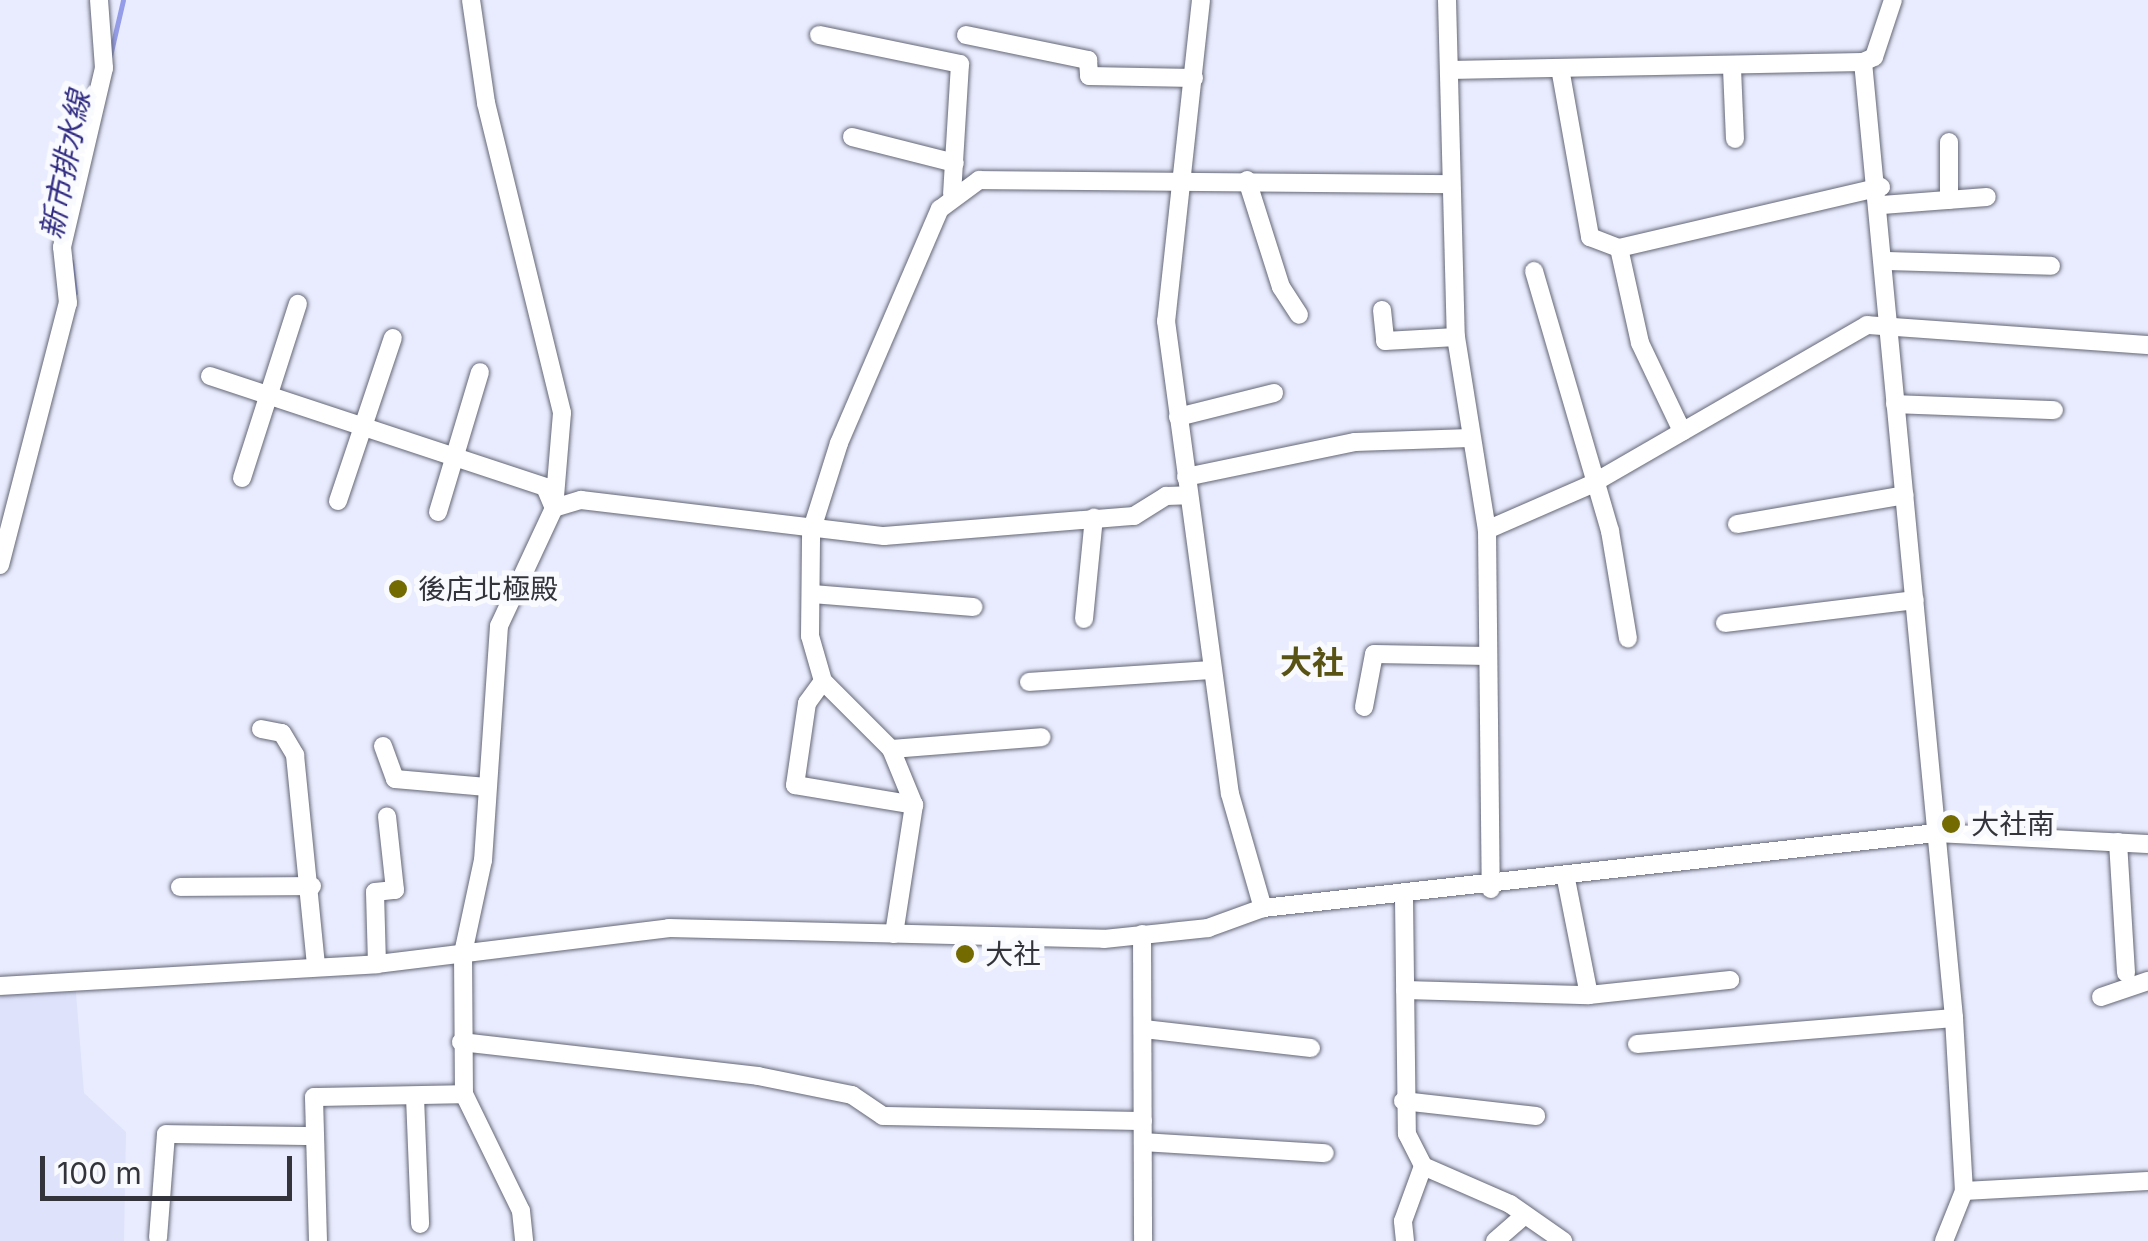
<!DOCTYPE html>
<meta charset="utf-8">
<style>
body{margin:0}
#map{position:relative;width:2148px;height:1241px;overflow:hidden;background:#e9ecfe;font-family:Inter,"Noto Sans TC",sans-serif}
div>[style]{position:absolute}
.built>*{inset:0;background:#dee2fb}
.stream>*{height:5px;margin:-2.5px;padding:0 2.5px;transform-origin:2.5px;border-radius:2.5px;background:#959de8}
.roads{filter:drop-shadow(0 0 2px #646776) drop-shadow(0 0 2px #646776)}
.minor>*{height:18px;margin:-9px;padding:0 9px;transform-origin:9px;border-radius:9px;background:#fff}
.dots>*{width:28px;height:28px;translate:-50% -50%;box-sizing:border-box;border:5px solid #f9fafe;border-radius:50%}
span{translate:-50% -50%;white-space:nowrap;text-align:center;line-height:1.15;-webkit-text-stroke:10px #f9fafe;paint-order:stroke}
.poi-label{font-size:28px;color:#33343b}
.left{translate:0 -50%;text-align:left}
.water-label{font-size:30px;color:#302b81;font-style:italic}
.quarter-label{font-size:32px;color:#595215;font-weight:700}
.scale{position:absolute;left:40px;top:1156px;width:252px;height:45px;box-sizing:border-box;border:5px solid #33343b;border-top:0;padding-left:12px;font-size:30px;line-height:35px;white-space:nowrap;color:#33343b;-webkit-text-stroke:8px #f9fafe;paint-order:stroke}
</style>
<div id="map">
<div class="built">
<i style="clip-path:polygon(75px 981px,84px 1093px,126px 1132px,124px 1241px,0 1241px,0 984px)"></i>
</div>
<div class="stream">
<i style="left:110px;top:56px;width:57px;rotate:-76.9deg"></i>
<i style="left:71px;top:261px;width:32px;rotate:83deg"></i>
</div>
<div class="roads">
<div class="minor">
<i style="left:471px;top:0;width:104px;rotate:81.7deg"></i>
<i style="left:486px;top:103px;width:319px;rotate:76.2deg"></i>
<i style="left:562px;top:413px;width:95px;rotate:94.8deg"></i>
<i style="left:554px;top:508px;width:130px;rotate:115deg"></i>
<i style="left:499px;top:626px;width:235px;rotate:93.9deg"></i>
<i style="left:483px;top:860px;width:95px;rotate:102.1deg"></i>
<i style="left:463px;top:953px;width:141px;rotate:89.6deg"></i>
<i style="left:464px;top:1094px;width:130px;rotate:64deg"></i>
<i style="left:521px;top:1211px;width:30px;rotate:84deg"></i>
<i style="left:1201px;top:0;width:323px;rotate:96.2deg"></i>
<i style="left:1166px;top:321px;width:477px;rotate:82.3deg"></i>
<i style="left:1230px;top:794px;width:119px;rotate:73.9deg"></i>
<i style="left:1447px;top:0;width:337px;rotate:88.5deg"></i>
<i style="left:1456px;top:337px;width:195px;rotate:80.9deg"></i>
<i style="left:1487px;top:530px;width:359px;rotate:89.4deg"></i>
<i style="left:819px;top:35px;width:144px;rotate:11.6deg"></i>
<i style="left:960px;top:64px;width:130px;rotate:93.5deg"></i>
<i style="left:966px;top:35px;width:125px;rotate:11.6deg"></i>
<i style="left:1088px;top:60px;width:16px;rotate:86deg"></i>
<i style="left:1089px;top:76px;width:105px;rotate:1.1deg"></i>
<i style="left:1863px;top:62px;width:960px;rotate:84.56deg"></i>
<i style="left:1954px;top:1018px;width:173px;rotate:86.7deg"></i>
<i style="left:1964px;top:1191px;width:54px;rotate:111.8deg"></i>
<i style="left:1560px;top:68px;width:172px;rotate:79.9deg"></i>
<i style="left:1590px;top:237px;width:31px;rotate:21deg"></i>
<i style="left:1619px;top:248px;width:97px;rotate:77.5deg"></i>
<i style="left:1640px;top:343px;width:98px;rotate:64.5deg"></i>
<i style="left:1732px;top:68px;width:71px;rotate:87.6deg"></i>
<i style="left:1449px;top:70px;width:414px;rotate:-1.1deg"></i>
<i style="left:1863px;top:62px;width:12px;rotate:-24deg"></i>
<i style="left:1874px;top:57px;width:60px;rotate:-71.6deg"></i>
<i style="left:852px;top:137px;width:106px;rotate:14.2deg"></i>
<i style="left:1949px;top:142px;width:58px;rotate:90deg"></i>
<i style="left:1247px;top:180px;width:112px;rotate:72.4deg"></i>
<i style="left:1281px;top:287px;width:33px;rotate:57deg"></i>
<i style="left:1882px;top:205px;width:105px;rotate:-4.4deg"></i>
<i style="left:1619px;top:248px;width:269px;rotate:-13.1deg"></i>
<i style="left:1887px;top:261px;width:164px;rotate:1.7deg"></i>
<i style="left:1534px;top:271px;width:271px;rotate:73.7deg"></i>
<i style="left:1610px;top:531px;width:109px;rotate:80.5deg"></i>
<i style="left:1382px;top:310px;width:31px;rotate:84deg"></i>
<i style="left:1385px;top:341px;width:71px;rotate:-3.2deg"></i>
<i style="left:210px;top:376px;width:353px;rotate:18.3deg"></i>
<i style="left:545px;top:487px;width:23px;rotate:67deg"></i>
<i style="left:554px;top:508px;width:28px;rotate:-17deg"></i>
<i style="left:581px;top:500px;width:305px;rotate:6.8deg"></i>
<i style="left:884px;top:536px;width:251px;rotate:-4.6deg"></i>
<i style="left:1134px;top:516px;width:38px;rotate:-32deg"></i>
<i style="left:1166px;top:496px;width:23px;rotate:-2deg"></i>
<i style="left:1895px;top:404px;width:159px;rotate:2.2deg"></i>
<i style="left:1178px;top:417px;width:99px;rotate:-14deg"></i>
<i style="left:1186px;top:477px;width:173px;rotate:-11.7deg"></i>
<i style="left:1355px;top:442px;width:115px;rotate:-2deg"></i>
<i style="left:242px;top:478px;width:183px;rotate:-72.2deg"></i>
<i style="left:338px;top:501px;width:172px;rotate:-71.4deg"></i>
<i style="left:438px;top:512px;width:146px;rotate:-73.3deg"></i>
<i style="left:1737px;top:524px;width:170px;rotate:-9.8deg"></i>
<i style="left:1487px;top:530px;width:112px;rotate:-23.6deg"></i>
<i style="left:1590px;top:485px;width:320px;rotate:-30deg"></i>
<i style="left:1867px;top:325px;width:282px;rotate:4.1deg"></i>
<i style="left:0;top:565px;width:271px;rotate:-75.5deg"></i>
<i style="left:68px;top:303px;width:56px;rotate:-96.1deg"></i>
<i style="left:62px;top:247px;width:184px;rotate:-76.8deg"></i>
<i style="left:104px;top:68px;width:68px;rotate:-94.2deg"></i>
<i style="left:812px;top:594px;width:162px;rotate:4.6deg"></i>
<i style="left:1084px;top:619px;width:102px;rotate:-84.4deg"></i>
<i style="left:1725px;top:623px;width:191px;rotate:-6.9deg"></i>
<i style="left:823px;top:681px;width:27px;rotate:126deg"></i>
<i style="left:807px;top:703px;width:83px;rotate:98.3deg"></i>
<i style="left:795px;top:785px;width:121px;rotate:9.5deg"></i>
<i style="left:1029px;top:682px;width:181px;rotate:-3.8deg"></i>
<i style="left:1364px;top:707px;width:54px;rotate:-79.3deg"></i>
<i style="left:1374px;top:654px;width:114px;rotate:1deg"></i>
<i style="left:261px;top:729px;width:21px;rotate:11deg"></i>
<i style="left:282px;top:733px;width:26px;rotate:59deg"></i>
<i style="left:295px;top:755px;width:211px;rotate:84.3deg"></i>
<i style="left:383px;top:746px;width:35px;rotate:70deg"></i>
<i style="left:395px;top:779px;width:92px;rotate:5deg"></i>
<i style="left:891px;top:749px;width:151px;rotate:-4.5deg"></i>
<i style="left:2118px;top:842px;width:131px;rotate:86.5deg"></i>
<i style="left:1566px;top:879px;width:118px;rotate:78.8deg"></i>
<i style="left:180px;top:887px;width:132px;rotate:-0.4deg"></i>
<i style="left:1404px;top:898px;width:236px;rotate:89.3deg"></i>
<i style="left:1407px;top:1134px;width:36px;rotate:63deg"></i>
<i style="left:1423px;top:1166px;width:95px;rotate:23.6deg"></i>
<i style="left:1510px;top:1204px;width:65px;rotate:34.9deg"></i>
<i style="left:894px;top:934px;width:131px;rotate:-81.2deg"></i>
<i style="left:914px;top:805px;width:61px;rotate:-112.3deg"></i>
<i style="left:891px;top:749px;width:96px;rotate:-135deg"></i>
<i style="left:823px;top:681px;width:47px;rotate:-106.1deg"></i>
<i style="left:810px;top:636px;width:104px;rotate:-89.4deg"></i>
<i style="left:811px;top:532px;width:93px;rotate:-72.5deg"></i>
<i style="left:839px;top:443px;width:255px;rotate:-66.7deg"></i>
<i style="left:940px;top:209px;width:49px;rotate:-36.6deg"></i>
<i style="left:979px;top:180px;width:471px;rotate:0.5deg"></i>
<i style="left:1142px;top:934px;width:307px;rotate:89.8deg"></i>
<i style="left:377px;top:964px;width:72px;rotate:-91.6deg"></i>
<i style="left:375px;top:892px;width:20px;rotate:-6deg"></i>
<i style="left:395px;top:890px;width:74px;rotate:-96.2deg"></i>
<i style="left:0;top:986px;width:378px;rotate:-3.3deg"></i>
<i style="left:377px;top:964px;width:294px;rotate:-7deg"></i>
<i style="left:669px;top:928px;width:435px;rotate:1.4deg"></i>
<i style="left:1104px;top:939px;width:105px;rotate:-6deg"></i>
<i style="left:1208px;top:928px;width:59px;rotate:-20deg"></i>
<i style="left:1263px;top:908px;width:677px;rotate:-6.36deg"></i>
<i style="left:1936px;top:833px;width:212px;rotate:3deg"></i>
<i style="left:1405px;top:990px;width:184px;rotate:1.6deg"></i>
<i style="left:1589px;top:995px;width:142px;rotate:-6.1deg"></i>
<i style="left:2101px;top:997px;width:50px;rotate:-18.8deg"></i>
<i style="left:1144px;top:1029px;width:168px;rotate:6.5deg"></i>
<i style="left:461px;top:1042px;width:299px;rotate:6.5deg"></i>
<i style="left:758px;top:1076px;width:96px;rotate:11.4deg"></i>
<i style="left:852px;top:1095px;width:37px;rotate:34deg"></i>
<i style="left:883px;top:1116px;width:260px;rotate:1.1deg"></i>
<i style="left:1637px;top:1044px;width:318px;rotate:-4.7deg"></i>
<i style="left:415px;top:1097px;width:127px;rotate:87.7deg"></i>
<i style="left:1403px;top:1101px;width:134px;rotate:6.4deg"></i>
<i style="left:1143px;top:1142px;width:182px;rotate:3.5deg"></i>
<i style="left:1964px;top:1191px;width:184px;rotate:-3.1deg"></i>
<i style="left:158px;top:1238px;width:104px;rotate:-85.6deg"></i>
<i style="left:166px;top:1134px;width:146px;rotate:0.8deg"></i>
<i style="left:318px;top:1241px;width:144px;rotate:-91.6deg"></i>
<i style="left:314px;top:1097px;width:150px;rotate:-1.1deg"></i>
<i style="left:1405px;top:1241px;width:20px;rotate:-96deg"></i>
<i style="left:1403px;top:1221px;width:59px;rotate:-70deg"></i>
<i style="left:1495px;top:1241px;width:38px;rotate:-41deg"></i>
</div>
</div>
<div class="dots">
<i style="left:398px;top:589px;background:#746a02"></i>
<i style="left:1951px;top:824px;background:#746a02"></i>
<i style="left:965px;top:954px;background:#746a02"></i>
</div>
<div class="poi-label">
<span class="left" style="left:418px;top:589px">後店北極殿</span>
<span class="left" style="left:1971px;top:824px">大社南</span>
<span class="left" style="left:985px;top:954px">大社</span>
</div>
<div class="water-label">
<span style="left:65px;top:165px;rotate:-79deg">新市排水線</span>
</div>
<div class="quarter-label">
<span style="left:1312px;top:663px">大社</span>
</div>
<div class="scale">100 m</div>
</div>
